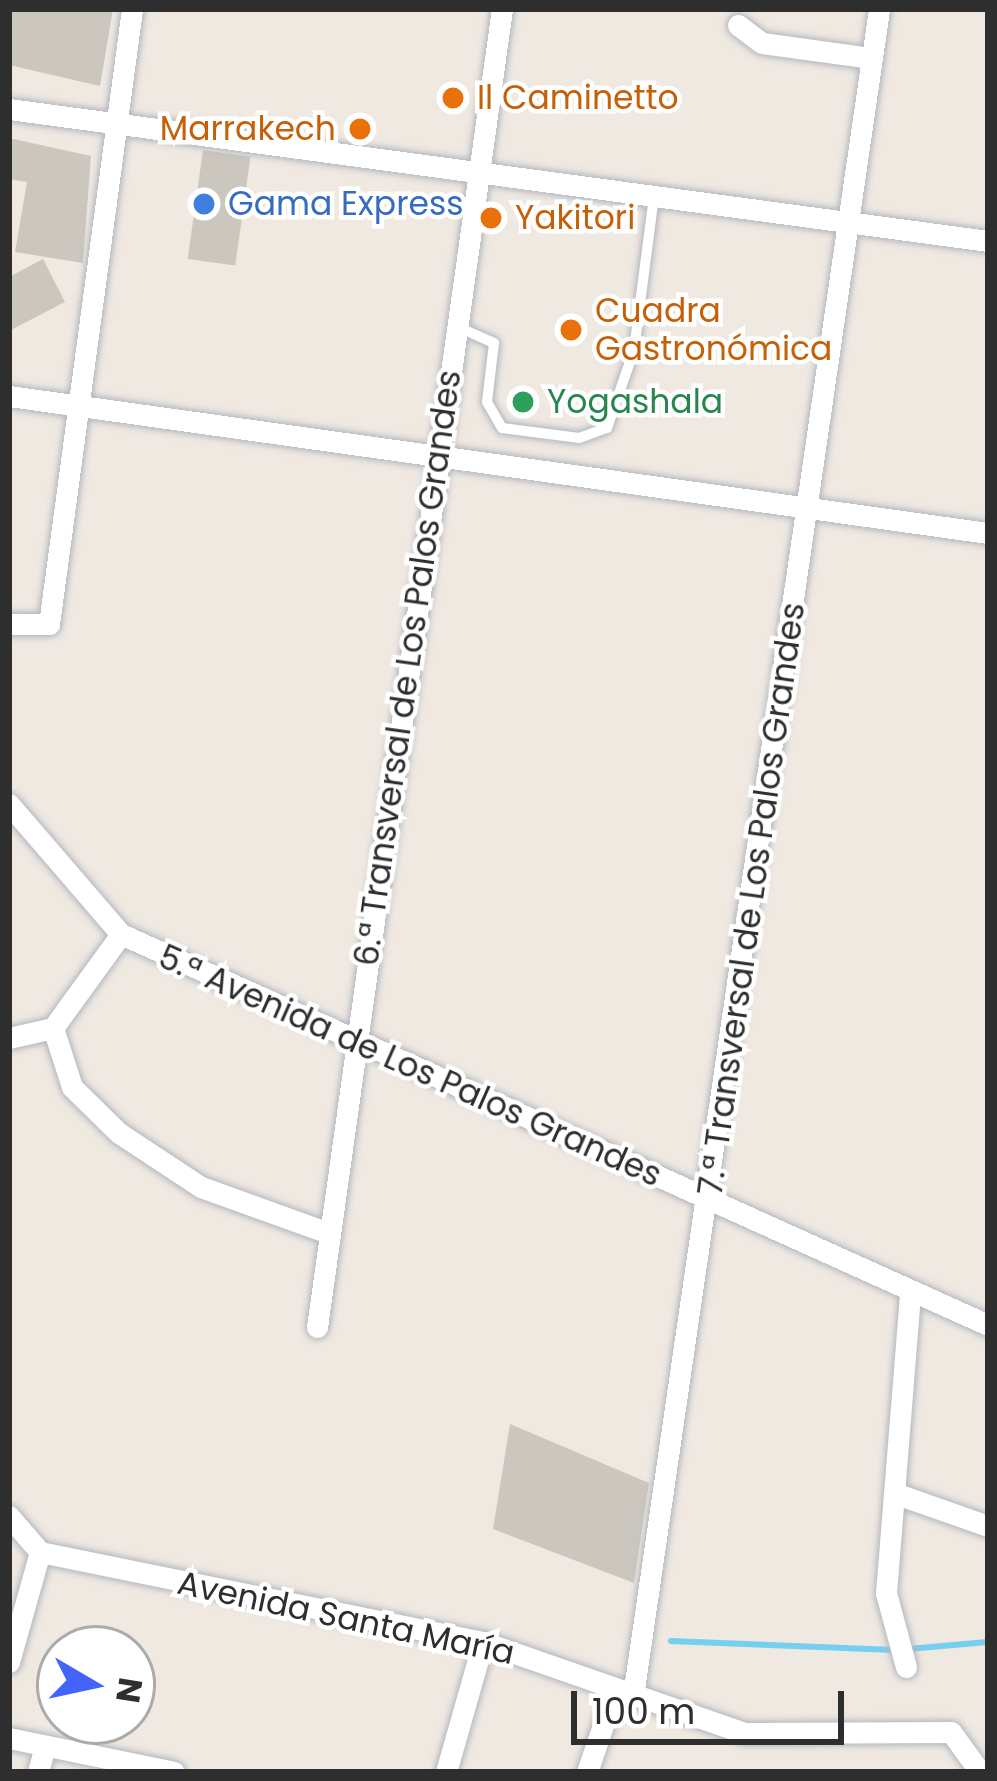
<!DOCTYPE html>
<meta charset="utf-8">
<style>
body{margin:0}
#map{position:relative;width:997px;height:1781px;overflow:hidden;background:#efe9e1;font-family:Poppins,sans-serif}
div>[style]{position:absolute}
.stream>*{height:6px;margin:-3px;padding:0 3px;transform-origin:3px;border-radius:3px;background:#75cff0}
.building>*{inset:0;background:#cbc7bf;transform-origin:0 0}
.roads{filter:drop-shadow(0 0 3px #b4b7c1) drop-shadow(0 0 3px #b4b7c1)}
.lane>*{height:10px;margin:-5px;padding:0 5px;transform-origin:5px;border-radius:5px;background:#fff}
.street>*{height:21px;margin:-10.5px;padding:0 10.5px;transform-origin:10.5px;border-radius:10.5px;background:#fff}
.dots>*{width:33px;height:33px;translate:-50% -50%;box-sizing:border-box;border:6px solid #fff;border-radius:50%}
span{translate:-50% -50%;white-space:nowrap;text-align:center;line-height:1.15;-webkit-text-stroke:9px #fff;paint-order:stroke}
.food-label{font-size:33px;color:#c56008}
.left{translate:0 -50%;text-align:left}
.right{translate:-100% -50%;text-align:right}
.shop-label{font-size:33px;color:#366cbe}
.leisure-label{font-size:33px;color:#27864d}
.street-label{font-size:33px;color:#2e2e2e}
.frame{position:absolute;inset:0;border:12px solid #2e2e2e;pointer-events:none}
.north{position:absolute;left:36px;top:1625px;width:120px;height:120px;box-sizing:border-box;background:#fff;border:3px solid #ababab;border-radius:50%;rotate:99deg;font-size:33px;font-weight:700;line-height:48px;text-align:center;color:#2e2e2e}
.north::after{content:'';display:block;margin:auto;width:42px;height:54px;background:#4264fb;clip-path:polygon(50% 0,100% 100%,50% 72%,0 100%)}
.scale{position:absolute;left:571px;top:1691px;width:273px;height:54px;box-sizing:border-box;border:6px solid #2e2e2e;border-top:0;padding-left:15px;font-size:36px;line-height:42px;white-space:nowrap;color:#2e2e2e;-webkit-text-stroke:9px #fff;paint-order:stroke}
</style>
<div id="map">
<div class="stream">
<i style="left:671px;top:1641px;width:224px;rotate:2.3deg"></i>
<i style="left:908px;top:1649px;width:80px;rotate:-5deg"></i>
</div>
<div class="building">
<i style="clip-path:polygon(9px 9px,113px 9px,100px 86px,9px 65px)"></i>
<i style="clip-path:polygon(9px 138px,91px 156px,83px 263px,15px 252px,27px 182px,9px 179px)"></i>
<i style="left:203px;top:150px;width:48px;height:110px;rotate:8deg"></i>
<i style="clip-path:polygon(43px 259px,65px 302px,9px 331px,9px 277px)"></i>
<i style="clip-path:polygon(510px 1424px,649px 1483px,634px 1583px,493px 1529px)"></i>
</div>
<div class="roads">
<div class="lane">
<i style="left:458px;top:327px;width:39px;rotate:24deg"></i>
<i style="left:494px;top:343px;width:59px;rotate:96.8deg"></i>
<i style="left:487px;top:402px;width:30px;rotate:60deg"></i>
<i style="left:502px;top:428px;width:78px;rotate:7.4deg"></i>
<i style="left:579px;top:438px;width:30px;rotate:-20deg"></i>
<i style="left:607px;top:428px;width:83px;rotate:-70.9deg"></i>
<i style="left:634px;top:350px;width:156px;rotate:-82.6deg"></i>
</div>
<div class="street">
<i style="left:738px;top:25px;width:30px;rotate:37deg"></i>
<i style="left:762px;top:43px;width:111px;rotate:7.8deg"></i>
<i style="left:9px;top:109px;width:988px;rotate:7.68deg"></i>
<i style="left:9px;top:396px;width:989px;rotate:7.97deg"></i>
<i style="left:9px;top:624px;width:40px"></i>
<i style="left:49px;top:624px;width:621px;rotate:-82.31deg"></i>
<i style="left:9px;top:804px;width:172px;rotate:49.3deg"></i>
<i style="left:121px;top:934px;width:951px;rotate:24.27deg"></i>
<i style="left:53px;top:1028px;width:62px;rotate:72.1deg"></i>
<i style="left:72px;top:1087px;width:66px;rotate:44.4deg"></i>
<i style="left:119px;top:1133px;width:98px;rotate:33.4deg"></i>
<i style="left:201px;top:1187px;width:133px;rotate:19.8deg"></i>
<i style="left:9px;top:1038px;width:45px;rotate:-12.8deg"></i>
<i style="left:53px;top:1028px;width:116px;rotate:-54.1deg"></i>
<i style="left:317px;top:1327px;width:1331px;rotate:-82.01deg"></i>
<i style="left:897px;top:1494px;width:96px;rotate:19.4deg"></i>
<i style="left:9px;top:1516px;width:48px;rotate:49.3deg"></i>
<i style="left:40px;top:1552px;width:452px;rotate:11.5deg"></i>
<i style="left:483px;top:1642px;width:276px;rotate:19.2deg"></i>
<i style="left:744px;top:1733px;width:207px;rotate:-0.3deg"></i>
<i style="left:951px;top:1732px;width:49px;rotate:54.1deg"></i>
<i style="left:9px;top:1662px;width:114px;rotate:-74.3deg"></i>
<i style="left:906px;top:1667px;width:77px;rotate:-105.1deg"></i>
<i style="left:886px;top:1593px;width:302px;rotate:-85.4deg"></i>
<i style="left:9px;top:1738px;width:168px;rotate:11.6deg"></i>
<i style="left:38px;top:1772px;width:27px;rotate:-75deg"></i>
<i style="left:446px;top:1772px;width:135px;rotate:-74.1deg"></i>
<i style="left:587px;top:1772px;width:74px;rotate:-71.1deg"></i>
<i style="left:611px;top:1702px;width:26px;rotate:-29deg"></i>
<i style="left:634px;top:1689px;width:1698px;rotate:-81.7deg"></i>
</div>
</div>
<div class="dots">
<i style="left:453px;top:98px;background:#e8710a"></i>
<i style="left:360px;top:129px;background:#e8710a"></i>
<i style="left:204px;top:204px;background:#3f7fe0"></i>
<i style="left:491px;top:218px;background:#e8710a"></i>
<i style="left:571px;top:330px;background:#e8710a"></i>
<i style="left:523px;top:402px;background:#2e9e5b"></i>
</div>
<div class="food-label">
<span class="left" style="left:477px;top:98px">Il Caminetto</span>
<span class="right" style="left:336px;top:129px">Marrakech</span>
<span class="left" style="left:515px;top:218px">Yakitori</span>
<span class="left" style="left:595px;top:330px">Cuadra<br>Gastronómica</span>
</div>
<div class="shop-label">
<span class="left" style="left:228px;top:204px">Gama Express</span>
</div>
<div class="leisure-label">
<span class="left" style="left:547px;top:402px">Yogashala</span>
</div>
<div class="street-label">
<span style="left:408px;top:668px;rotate:-82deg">6.ª Transversal de Los Palos Grandes</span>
<span style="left:752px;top:899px;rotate:-82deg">7.ª Transversal de Los Palos Grandes</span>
<span style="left:410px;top:1066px;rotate:24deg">5.ª Avenida de Los Palos Grandes</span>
<span style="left:346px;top:1618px;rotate:12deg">Avenida Santa María</span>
</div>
<div class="frame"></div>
<div class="north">N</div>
<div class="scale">100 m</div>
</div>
